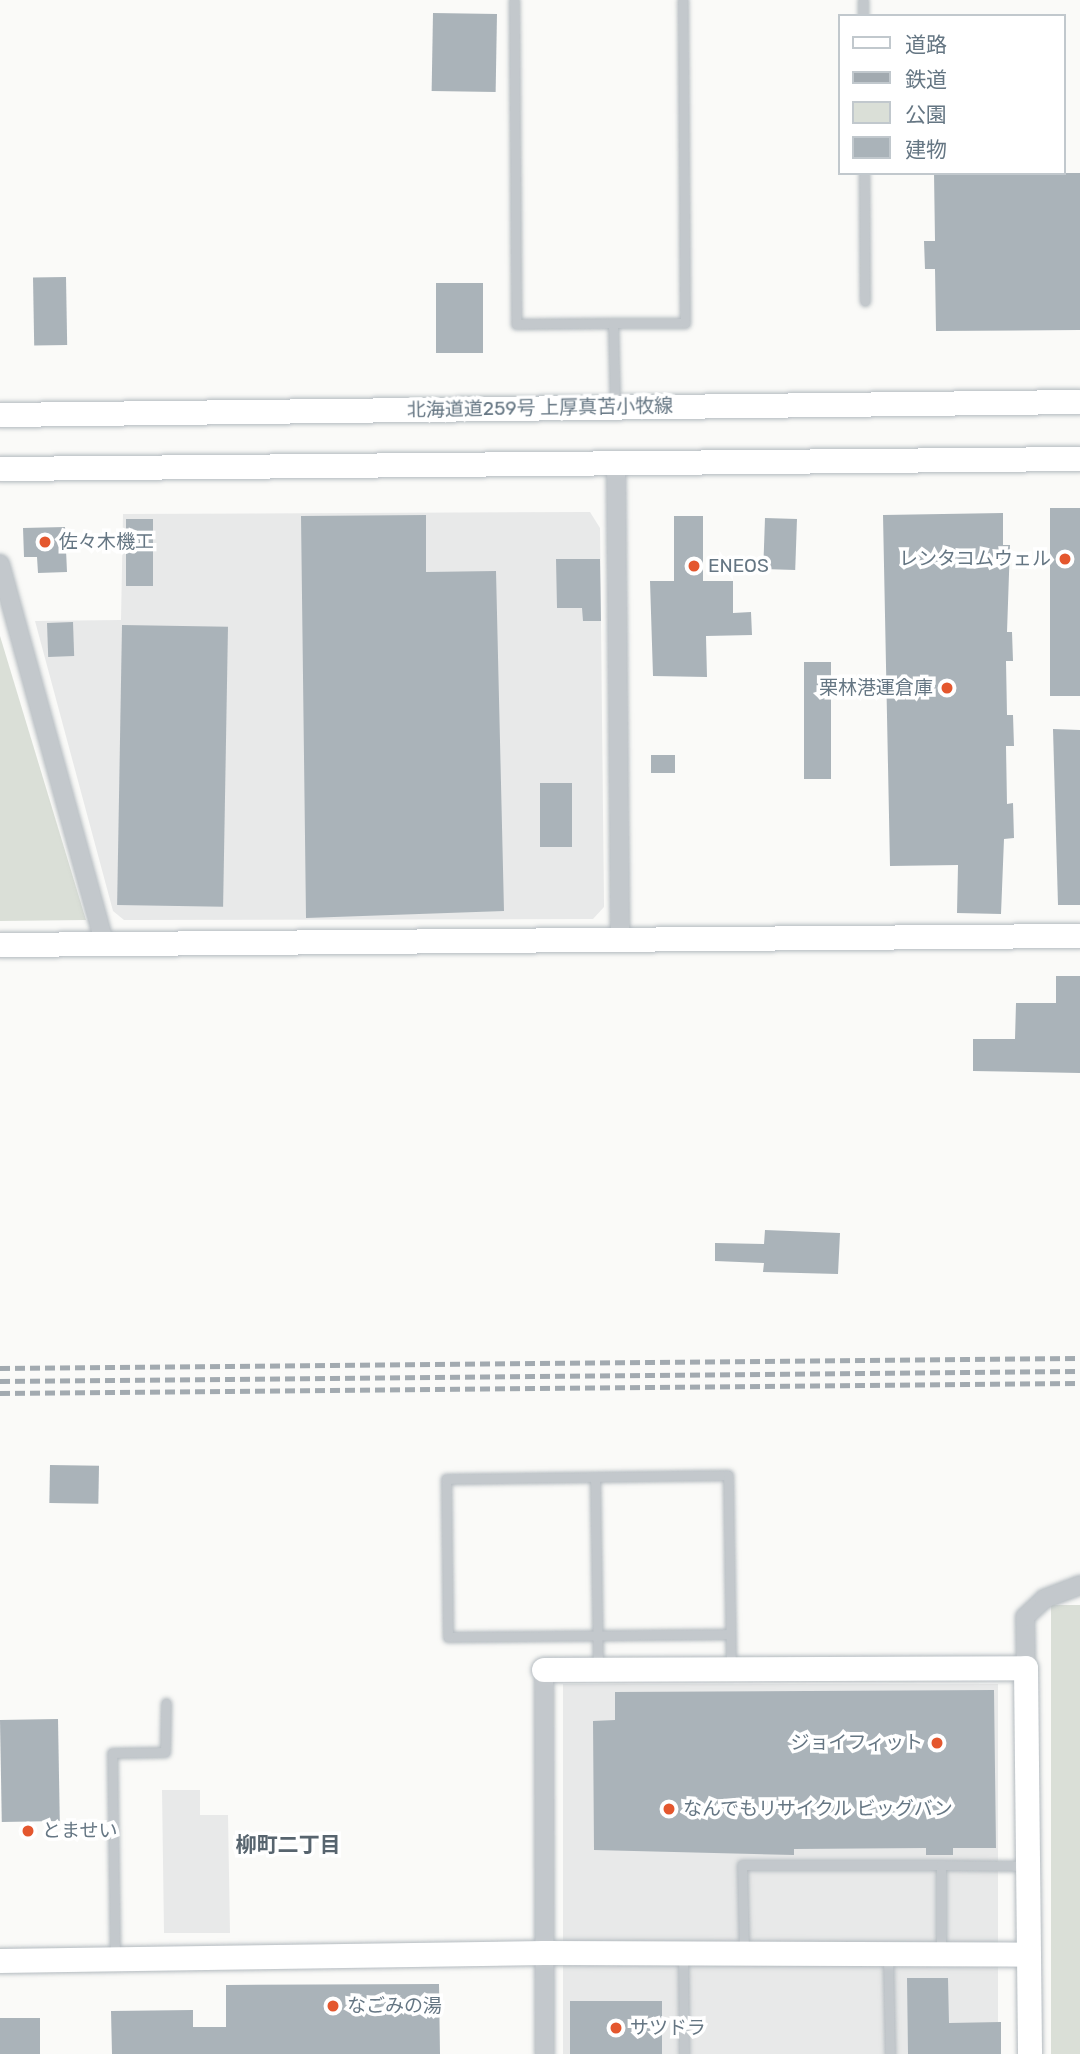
<!DOCTYPE html>
<meta charset="utf-8">
<style>
body{margin:0}
#map{position:relative;width:1080px;height:2054px;overflow:hidden;background:#fafaf8;font-family:Rubik,"Noto Sans JP",sans-serif}
div>[style]{position:absolute}
.built>*{inset:0;background:#e8e9e9;transform-origin:0 0}
.green>*{inset:0;background:#dadfd7;transform-origin:0 0}
.building>*{inset:0;background:#aab3b9;transform-origin:0 0}
.roads{filter:drop-shadow(0 0 2px #b3babf) drop-shadow(0 0 2px #b3babf)}
.lane>*{height:9px;margin:-4.5px;padding:0 4.5px;transform-origin:4.5px;border-radius:4.5px;background:#c3c8cc}
.street>*{height:18px;margin:-9px;padding:0 9px;transform-origin:9px;border-radius:9px;background:#c3c8cc}
.secondary>*{height:24px;margin:-12px;padding:0 12px;transform-origin:12px;border-radius:12px;background:#fff}
.rail>*{height:5px;margin-top:-2.5px;transform-origin:0;background:repeating-linear-gradient(90deg,#a2aab0 0 10px,transparent 0 15px)}
.dots>*{width:19px;height:19px;translate:-50% -50%;box-sizing:border-box;border:4px solid #fff;border-radius:50%}
span{translate:-50% -50%;white-space:nowrap;text-align:center;line-height:1.15;-webkit-text-stroke:7px #fff;paint-order:stroke}
.street-label{font-size:19px;color:#657683}
.poi-label{font-size:19px;color:#657683}
.left{translate:0 -50%;text-align:left}
.right{translate:-100% -50%;text-align:right}
.neighbourhood-label{font-size:21px;color:#57646e;font-weight:700}
.legend{position:absolute;left:838px;top:14px;width:228px;height:161px;box-sizing:border-box;background:#fff;border:2px solid #c1c8cd;margin:0;padding:9px 12px;list-style:none;font-size:21px;color:#657683}
.legend li{display:flex;align-items:center;gap:14px;height:35px}
.legend b{width:35px;border:2px solid #c1c8cd}
</style>
<div id="map">
<div class="built">
<i style="clip-path:polygon(590px 512px,600px 528px,604px 907px,593px 919px,124px 920px,113px 911px,35px 621px,121px 620px,123px 514px)"></i>
<i style="left:563px;top:1684px;width:435px;height:370px"></i>
<i style="clip-path:polygon(162px 1790px,200px 1790px,200px 1815px,228px 1815px,230px 1933px,164px 1933px)"></i>
</div>
<div class="green">
<i style="clip-path:polygon(0 636px,86px 920px,0 921px)"></i>
<i style="left:1080px;top:1605px;width:449px;height:29px;rotate:90deg"></i>
</div>
<div class="building">
<i style="left:433px;top:13px;width:64px;height:78px;rotate:1deg"></i>
<i style="clip-path:polygon(934px 173px,1080px 173px,1080px 330px,936px 331px,935px 269px,925px 269px,924px 241px,935px 241px)"></i>
<i style="left:66px;top:277px;width:68px;height:33px;rotate:89deg"></i>
<i style="left:436px;top:283px;width:47px;height:70px"></i>
<i style="left:1050px;top:508px;width:30px;height:188px"></i>
<i style="clip-path:polygon(1003px 513px,1003px 545px,1010px 545px,1007px 632px,1012px 632px,1013px 661px,1006px 661px,1007px 715px,1013px 715px,1014px 746px,1006px 746px,1007px 804px,1013px 803px,1014px 838px,1004px 839px,1001px 914px,957px 913px,958px 865px,890px 866px,883px 515px)"></i>
<i style="clip-path:polygon(426px 515px,426px 572px,496px 571px,504px 911px,306px 918px,301px 516px)"></i>
<i style="clip-path:polygon(674px 516px,703px 516px,703px 581px,733px 581px,733px 613px,751px 612px,752px 635px,706px 636px,707px 677px,653px 676px,650px 581px,674px 581px)"></i>
<i style="left:765px;top:518px;width:32px;height:51px;rotate:2deg"></i>
<i style="left:126px;top:519px;width:27px;height:67px"></i>
<i style="clip-path:polygon(65px 527px,67px 572px,38px 573px,37px 557px,24px 557px,23px 528px)"></i>
<i style="clip-path:polygon(556px 559px,600px 559px,601px 621px,583px 621px,582px 608px,557px 608px)"></i>
<i style="left:73px;top:622px;width:34px;height:26px;rotate:88deg"></i>
<i style="left:122px;top:625px;width:106px;height:280px;rotate:1deg"></i>
<i style="left:804px;top:662px;width:27px;height:117px"></i>
<i style="clip-path:polygon(1053px 729px,1080px 730px,1080px 905px,1058px 905px)"></i>
<i style="left:651px;top:755px;width:24px;height:18px"></i>
<i style="left:540px;top:783px;width:32px;height:64px"></i>
<i style="clip-path:polygon(1056px 976px,1080px 976px,1080px 1073px,973px 1071px,973px 1039px,1015px 1039px,1016px 1003px,1056px 1003px)"></i>
<i style="clip-path:polygon(765px 1230px,840px 1233px,838px 1274px,763px 1272px,764px 1263px,715px 1261px,715px 1243px,764px 1244px)"></i>
<i style="left:50px;top:1465px;width:49px;height:38px;rotate:1deg"></i>
<i style="clip-path:polygon(994px 1690px,996px 1848px,953px 1848px,953px 1855px,926px 1855px,926px 1848px,794px 1849px,794px 1855px,594px 1850px,593px 1721px,615px 1720px,615px 1692px)"></i>
<i style="left:58px;top:1719px;width:102px;height:58px;rotate:89deg"></i>
<i style="clip-path:polygon(907px 1978px,948px 1978px,949px 2023px,1001px 2022px,1001px 2054px,908px 2054px)"></i>
<i style="clip-path:polygon(439px 1984px,440px 2054px,112px 2054px,111px 2011px,193px 2010px,193px 2027px,226px 2027px,226px 1985px)"></i>
<i style="left:662px;top:2001px;width:53px;height:92px;rotate:90deg"></i>
<i style="left:0;top:2018px;width:40px;height:36px"></i>
</div>
<div class="roads">
<div class="lane">
<i style="left:514px;top:0;width:324px;rotate:89.6deg"></i>
<i style="left:516px;top:324px;width:97px;rotate:-0.6deg"></i>
<i style="left:863px;top:0;width:16px;rotate:90deg"></i>
<i style="left:864px;top:173px;width:128px;rotate:89.6deg"></i>
<i style="left:615px;top:405px;width:82px;rotate:-91.4deg"></i>
<i style="left:613px;top:323px;width:72px"></i>
<i style="left:685px;top:323px;width:323px;rotate:-90.4deg"></i>
<i style="left:595px;top:1477px;width:191px;rotate:89.1deg"></i>
<i style="left:730px;top:1634px;width:282px;rotate:179.4deg"></i>
<i style="left:448px;top:1637px;width:158px;rotate:-90.7deg"></i>
<i style="left:446px;top:1479px;width:282px;rotate:-0.8deg"></i>
<i style="left:728px;top:1475px;width:192px;rotate:89.1deg"></i>
<i style="left:744px;top:1951px;width:86px;rotate:-91.3deg"></i>
<i style="left:742px;top:1865px;width:199px"></i>
<i style="left:941px;top:1954px;width:89px;rotate:-90deg"></i>
<i style="left:941px;top:1865px;width:86px;rotate:0.7deg"></i>
<i style="left:683px;top:1955px;width:99px;rotate:89.4deg"></i>
<i style="left:115px;top:1957px;width:204px;rotate:-90.8deg"></i>
<i style="left:112px;top:1753px;width:53px;rotate:-1.1deg"></i>
<i style="left:165px;top:1752px;width:49px;rotate:-88.8deg"></i>
<i style="left:888px;top:1958px;width:96px;rotate:88.8deg"></i>
</div>
<div class="street">
<i style="left:616px;top:465px;width:473px;rotate:89.5deg"></i>
<i style="left:0;top:564px;width:394px;rotate:74.6deg"></i>
<i style="left:1026px;top:1668px;width:51px;rotate:-91.1deg"></i>
<i style="left:1025px;top:1617px;width:26px;rotate:-43deg"></i>
<i style="left:1044px;top:1599px;width:39px;rotate:-21deg"></i>
<i style="left:544px;top:1670px;width:384px;rotate:89.9deg"></i>
</div>
<div class="secondary">
<i style="left:0;top:415px;width:1080px;rotate:-0.69deg"></i>
<i style="left:0;top:469px;width:1080px;rotate:-0.53deg"></i>
<i style="left:0;top:945px;width:1080px;rotate:-0.48deg"></i>
<i style="left:544px;top:1670px;width:482px;rotate:-0.2deg"></i>
<i style="left:1026px;top:1668px;width:386px;rotate:89.4deg"></i>
<i style="left:0;top:1961px;width:544px;rotate:-0.84deg"></i>
<i style="left:544px;top:1953px;width:485px;rotate:0.2deg"></i>
</div>
</div>
<div class="rail">
<i style="left:0;top:1368px;width:1080px;rotate:-0.53deg"></i>
<i style="left:0;top:1381px;width:1080px;rotate:-0.53deg"></i>
<i style="left:0;top:1393px;width:1080px;rotate:-0.53deg"></i>
</div>
<div class="dots">
<i style="left:45px;top:542px;background:#e4572e"></i>
<i style="left:1065px;top:559px;background:#e4572e"></i>
<i style="left:694px;top:566px;background:#e4572e"></i>
<i style="left:947px;top:688px;background:#e4572e"></i>
<i style="left:937px;top:1743px;background:#e4572e"></i>
<i style="left:669px;top:1809px;background:#e4572e"></i>
<i style="left:28px;top:1831px;background:#e4572e"></i>
<i style="left:333px;top:2006px;background:#e4572e"></i>
<i style="left:616px;top:2028px;background:#e4572e"></i>
</div>
<div class="street-label">
<span style="left:540px;top:408px;rotate:-1deg">北海道道259号 上厚真苫小牧線</span>
</div>
<div class="poi-label">
<span class="left" style="left:59px;top:542px">佐々木機工</span>
<span class="right" style="left:1051px;top:559px">レンタコムウェル</span>
<span class="left" style="left:708px;top:566px">ENEOS</span>
<span class="right" style="left:933px;top:688px">栗林港運倉庫</span>
<span class="right" style="left:923px;top:1743px">ジョイフィット</span>
<span class="left" style="left:683px;top:1809px">なんでもリサイクル ビッグバン</span>
<span class="left" style="left:42px;top:1831px">とませい</span>
<span class="left" style="left:347px;top:2006px">なごみの湯</span>
<span class="left" style="left:630px;top:2028px">サツドラ</span>
</div>
<div class="neighbourhood-label">
<span style="left:288px;top:1845px">柳町二丁目</span>
</div>
<ul class="legend">
<li><b style="height:9px;background:#fff"></b>道路</li>
<li><b style="height:9px;background:#a2aab0"></b>鉄道</li>
<li><b style="height:19px;background:#dadfd7"></b>公園</li>
<li><b style="height:19px;background:#aab3b9"></b>建物</li>
</ul>
</div>
